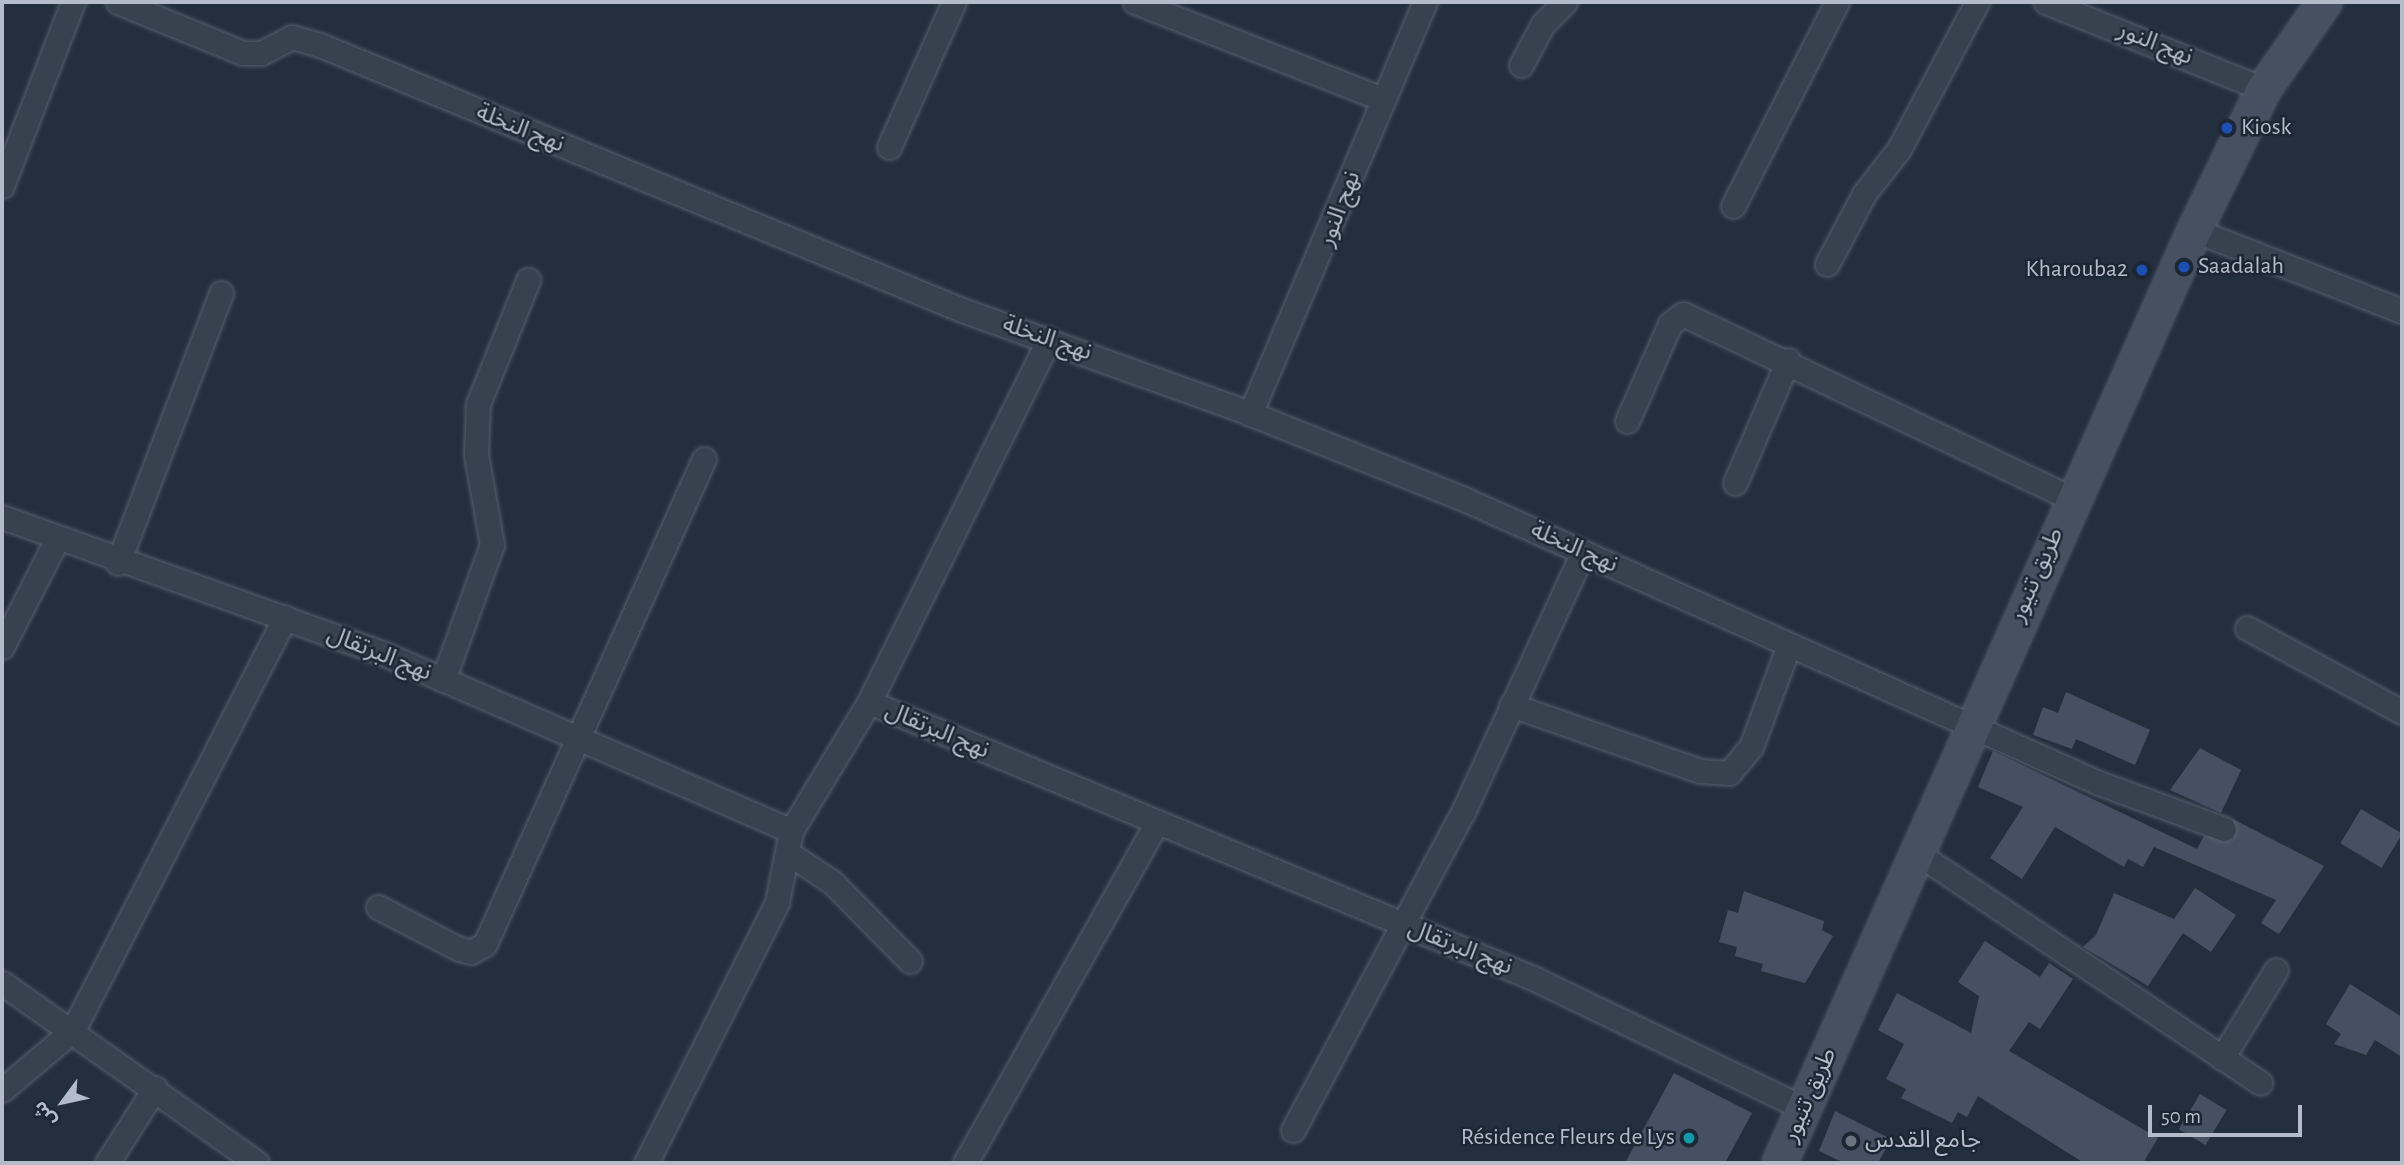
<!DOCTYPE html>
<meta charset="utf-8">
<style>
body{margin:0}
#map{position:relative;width:2404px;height:1165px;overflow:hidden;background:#242f3e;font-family:"Alegreya Sans","Noto Sans Arabic",sans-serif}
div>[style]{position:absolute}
.building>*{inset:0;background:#455162;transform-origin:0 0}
.roads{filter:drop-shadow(0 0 2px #565f6c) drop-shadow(0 0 2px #565f6c)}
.minor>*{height:23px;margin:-11.5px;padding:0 11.5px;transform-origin:11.5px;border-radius:11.5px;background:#38414e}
.secondary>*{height:33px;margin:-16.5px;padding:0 16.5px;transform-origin:16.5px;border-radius:16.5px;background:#465061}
.dots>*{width:19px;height:19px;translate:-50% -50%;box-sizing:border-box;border:4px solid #1d2633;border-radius:50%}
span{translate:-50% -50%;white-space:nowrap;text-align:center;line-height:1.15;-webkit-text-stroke:5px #1d2633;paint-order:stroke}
.street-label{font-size:24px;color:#b4bcc9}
.poi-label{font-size:24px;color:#b4bcc9}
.left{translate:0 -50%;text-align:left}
.right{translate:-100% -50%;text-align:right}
.frame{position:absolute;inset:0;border:4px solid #b4bcc9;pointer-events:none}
.north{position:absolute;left:28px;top:1067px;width:70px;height:70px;-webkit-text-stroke:5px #1d2633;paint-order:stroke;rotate:237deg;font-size:19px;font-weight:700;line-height:28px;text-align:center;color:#b4bcc9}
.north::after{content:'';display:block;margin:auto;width:24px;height:32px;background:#b4bcc9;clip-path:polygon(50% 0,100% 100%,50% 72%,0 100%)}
.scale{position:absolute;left:2148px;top:1105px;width:154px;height:32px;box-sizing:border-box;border:4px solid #b4bcc9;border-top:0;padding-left:9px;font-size:21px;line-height:24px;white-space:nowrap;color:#b4bcc9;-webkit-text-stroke:5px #1d2633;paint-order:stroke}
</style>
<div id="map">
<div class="building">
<i style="clip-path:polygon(2066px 692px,2150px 730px,2135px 765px,2076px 739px,2072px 749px,2033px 735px,2043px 707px,2058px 713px)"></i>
<i style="clip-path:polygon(2200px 748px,2241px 770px,2221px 813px,2170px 790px)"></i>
<i style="clip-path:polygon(1993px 751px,2197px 849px,2204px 836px,2233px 839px,2233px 819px,2324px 866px,2279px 934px,2261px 923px,2276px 900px,2154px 847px,2143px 867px,2128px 859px,2124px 867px,2055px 827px,2022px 879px,1990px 858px,2023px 807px,1978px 787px)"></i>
<i style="left:2361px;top:809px;width:48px;height:40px;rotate:31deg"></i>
<i style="clip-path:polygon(2195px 888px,2236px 915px,2211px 952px,2183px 933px,2148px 986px,2083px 947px,2096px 935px,2114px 893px,2174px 919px)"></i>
<i style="clip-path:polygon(1744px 891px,1824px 921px,1822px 930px,1833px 936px,1805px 983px,1761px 971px,1763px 964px,1735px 956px,1737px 947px,1719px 942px,1728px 910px,1738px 913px)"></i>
<i style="clip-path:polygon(1985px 941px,2040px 977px,2049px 963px,2073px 979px,2040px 1029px,2029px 1022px,2009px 1051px,2158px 1138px,2143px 1163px,2084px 1163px,1978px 1096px,1967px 1117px,1958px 1112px,1952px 1123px,1901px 1098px,1906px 1089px,1886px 1079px,1904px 1044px,1878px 1030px,1897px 993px,1971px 1033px,1979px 996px,1958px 982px)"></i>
<i style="clip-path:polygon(2350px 984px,2402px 1017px,2402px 1057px,2375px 1040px,2366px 1055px,2334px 1044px,2341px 1034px,2326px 1024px)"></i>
<i style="clip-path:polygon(1674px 1073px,1752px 1113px,1725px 1163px,1625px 1163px)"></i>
<i style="left:2200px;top:1094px;width:31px;height:41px;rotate:31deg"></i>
<i style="clip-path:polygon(1835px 1111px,1891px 1139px,1878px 1163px,1844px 1163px,1819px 1151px)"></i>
</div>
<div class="roads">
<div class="minor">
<i style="left:118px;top:2px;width:135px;rotate:22.2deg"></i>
<i style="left:243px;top:53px;width:18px"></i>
<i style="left:261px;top:53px;width:35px;rotate:-27deg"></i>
<i style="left:292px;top:37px;width:29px;rotate:16deg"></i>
<i style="left:320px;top:45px;width:695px;rotate:22.43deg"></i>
<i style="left:962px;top:310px;width:300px;rotate:19.7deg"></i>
<i style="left:1244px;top:411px;width:237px;rotate:21.8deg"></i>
<i style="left:1464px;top:499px;width:696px;rotate:24.1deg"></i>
<i style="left:2099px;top:783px;width:133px;rotate:20.2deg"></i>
<i style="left:1135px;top:2px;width:266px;rotate:21.4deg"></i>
<i style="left:2046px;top:2px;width:234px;rotate:21.8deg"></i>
<i style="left:1521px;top:65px;width:47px;rotate:-61.8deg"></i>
<i style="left:1543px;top:24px;width:31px;rotate:-45deg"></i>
<i style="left:889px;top:147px;width:159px;rotate:-65.9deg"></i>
<i style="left:2px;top:186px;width:197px;rotate:-68.9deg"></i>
<i style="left:1733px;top:206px;width:229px;rotate:-63deg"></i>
<i style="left:2194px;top:230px;width:223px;rotate:21.3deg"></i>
<i style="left:1827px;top:264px;width:79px;rotate:-62.1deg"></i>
<i style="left:1864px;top:194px;width:57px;rotate:-52.1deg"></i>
<i style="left:1899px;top:149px;width:166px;rotate:-62deg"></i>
<i style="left:1250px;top:414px;width:448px;rotate:-67deg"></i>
<i style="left:1627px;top:421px;width:106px;rotate:-66.1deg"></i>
<i style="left:1670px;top:324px;width:16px;rotate:-38deg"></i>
<i style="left:1683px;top:314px;width:429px;rotate:25.4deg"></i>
<i style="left:1735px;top:483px;width:134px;rotate:-66.7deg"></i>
<i style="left:2px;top:517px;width:409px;rotate:19.7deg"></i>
<i style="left:387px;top:655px;width:441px;rotate:23.5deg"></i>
<i style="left:791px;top:831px;width:151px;rotate:-58.8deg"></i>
<i style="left:869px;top:702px;width:719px;rotate:22.57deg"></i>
<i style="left:1533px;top:978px;width:302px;rotate:25.7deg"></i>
<i style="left:118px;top:563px;width:289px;rotate:-69.1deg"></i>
<i style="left:2247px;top:628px;width:176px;rotate:28.5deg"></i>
<i style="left:2px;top:647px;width:119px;rotate:-63deg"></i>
<i style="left:443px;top:680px;width:144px;rotate:-70.1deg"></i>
<i style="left:492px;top:545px;width:92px;rotate:-100deg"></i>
<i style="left:476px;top:454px;width:50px;rotate:-87.7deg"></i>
<i style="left:478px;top:404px;width:134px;rotate:-68deg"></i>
<i style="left:869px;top:702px;width:405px;rotate:-63.6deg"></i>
<i style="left:1511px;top:705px;width:200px;rotate:19.2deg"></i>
<i style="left:1700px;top:771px;width:29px;rotate:4deg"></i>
<i style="left:1729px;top:773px;width:34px;rotate:-50deg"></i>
<i style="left:1751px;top:747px;width:109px;rotate:-69.6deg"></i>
<i style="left:788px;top:853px;width:53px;rotate:33.4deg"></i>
<i style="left:832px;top:882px;width:111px;rotate:45.4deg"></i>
<i style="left:1917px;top:853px;width:413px;rotate:33.8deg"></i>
<i style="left:378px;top:907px;width:91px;rotate:27.4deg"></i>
<i style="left:459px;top:949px;width:12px;rotate:14deg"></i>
<i style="left:471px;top:952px;width:16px;rotate:-30deg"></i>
<i style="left:485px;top:944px;width:532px;rotate:-65.7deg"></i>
<i style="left:2px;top:983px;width:312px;rotate:35.2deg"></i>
<i style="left:2222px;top:1058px;width:103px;rotate:-58.5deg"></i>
<i style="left:2px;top:1090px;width:93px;rotate:-40.2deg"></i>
<i style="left:73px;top:1030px;width:464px;rotate:-62.8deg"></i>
<i style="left:1293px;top:1130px;width:361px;rotate:-61.9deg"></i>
<i style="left:1463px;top:812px;width:286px;rotate:-65.2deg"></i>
<i style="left:107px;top:1163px;width:89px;rotate:-57.4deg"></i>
<i style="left:646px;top:1163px;width:292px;rotate:-63.3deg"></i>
<i style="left:777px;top:902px;width:72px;rotate:-78.8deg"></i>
<i style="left:965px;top:1163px;width:389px;rotate:-60.6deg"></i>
</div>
<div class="secondary">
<i style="left:1779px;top:1163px;width:1021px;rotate:-66.02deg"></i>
<i style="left:2194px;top:230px;width:157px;rotate:-63.9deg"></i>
<i style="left:2263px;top:89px;width:106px;rotate:-55deg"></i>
</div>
</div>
<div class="dots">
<i style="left:2227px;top:128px;background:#1a4fb4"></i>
<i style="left:2184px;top:267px;background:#1a4fb4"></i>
<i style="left:2142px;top:270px;background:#1a4fb4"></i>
<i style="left:1689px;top:1138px;background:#0f9aa8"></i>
<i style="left:1851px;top:1141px;background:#6b7280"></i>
</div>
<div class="street-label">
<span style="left:2155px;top:44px;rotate:22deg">نهج النور</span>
<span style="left:520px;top:129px;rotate:22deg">نهج النخلة</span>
<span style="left:1340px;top:209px;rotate:-69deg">نهج النور</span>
<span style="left:1047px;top:339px;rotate:19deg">نهج النخلة</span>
<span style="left:1574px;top:548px;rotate:24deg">نهج النخلة</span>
<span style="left:2037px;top:575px;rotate:-66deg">طريق تنيور</span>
<span style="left:379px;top:654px;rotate:22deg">نهج البرتقال</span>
<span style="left:937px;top:731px;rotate:23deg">نهج البرتقال</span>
<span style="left:1460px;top:948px;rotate:22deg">نهج البرتقال</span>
<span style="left:1810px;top:1095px;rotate:-66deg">طريق تنيور</span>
</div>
<div class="poi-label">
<span class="left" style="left:2241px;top:128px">Kiosk</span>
<span class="left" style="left:2198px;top:267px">Saadalah</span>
<span class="right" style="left:2128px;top:270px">Kharouba2</span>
<span class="right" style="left:1675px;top:1138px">Résidence Fleurs de Lys</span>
<span class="left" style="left:1865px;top:1141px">جامع القدس</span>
</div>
<div class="frame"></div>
<div class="north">ش</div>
<div class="scale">50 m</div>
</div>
